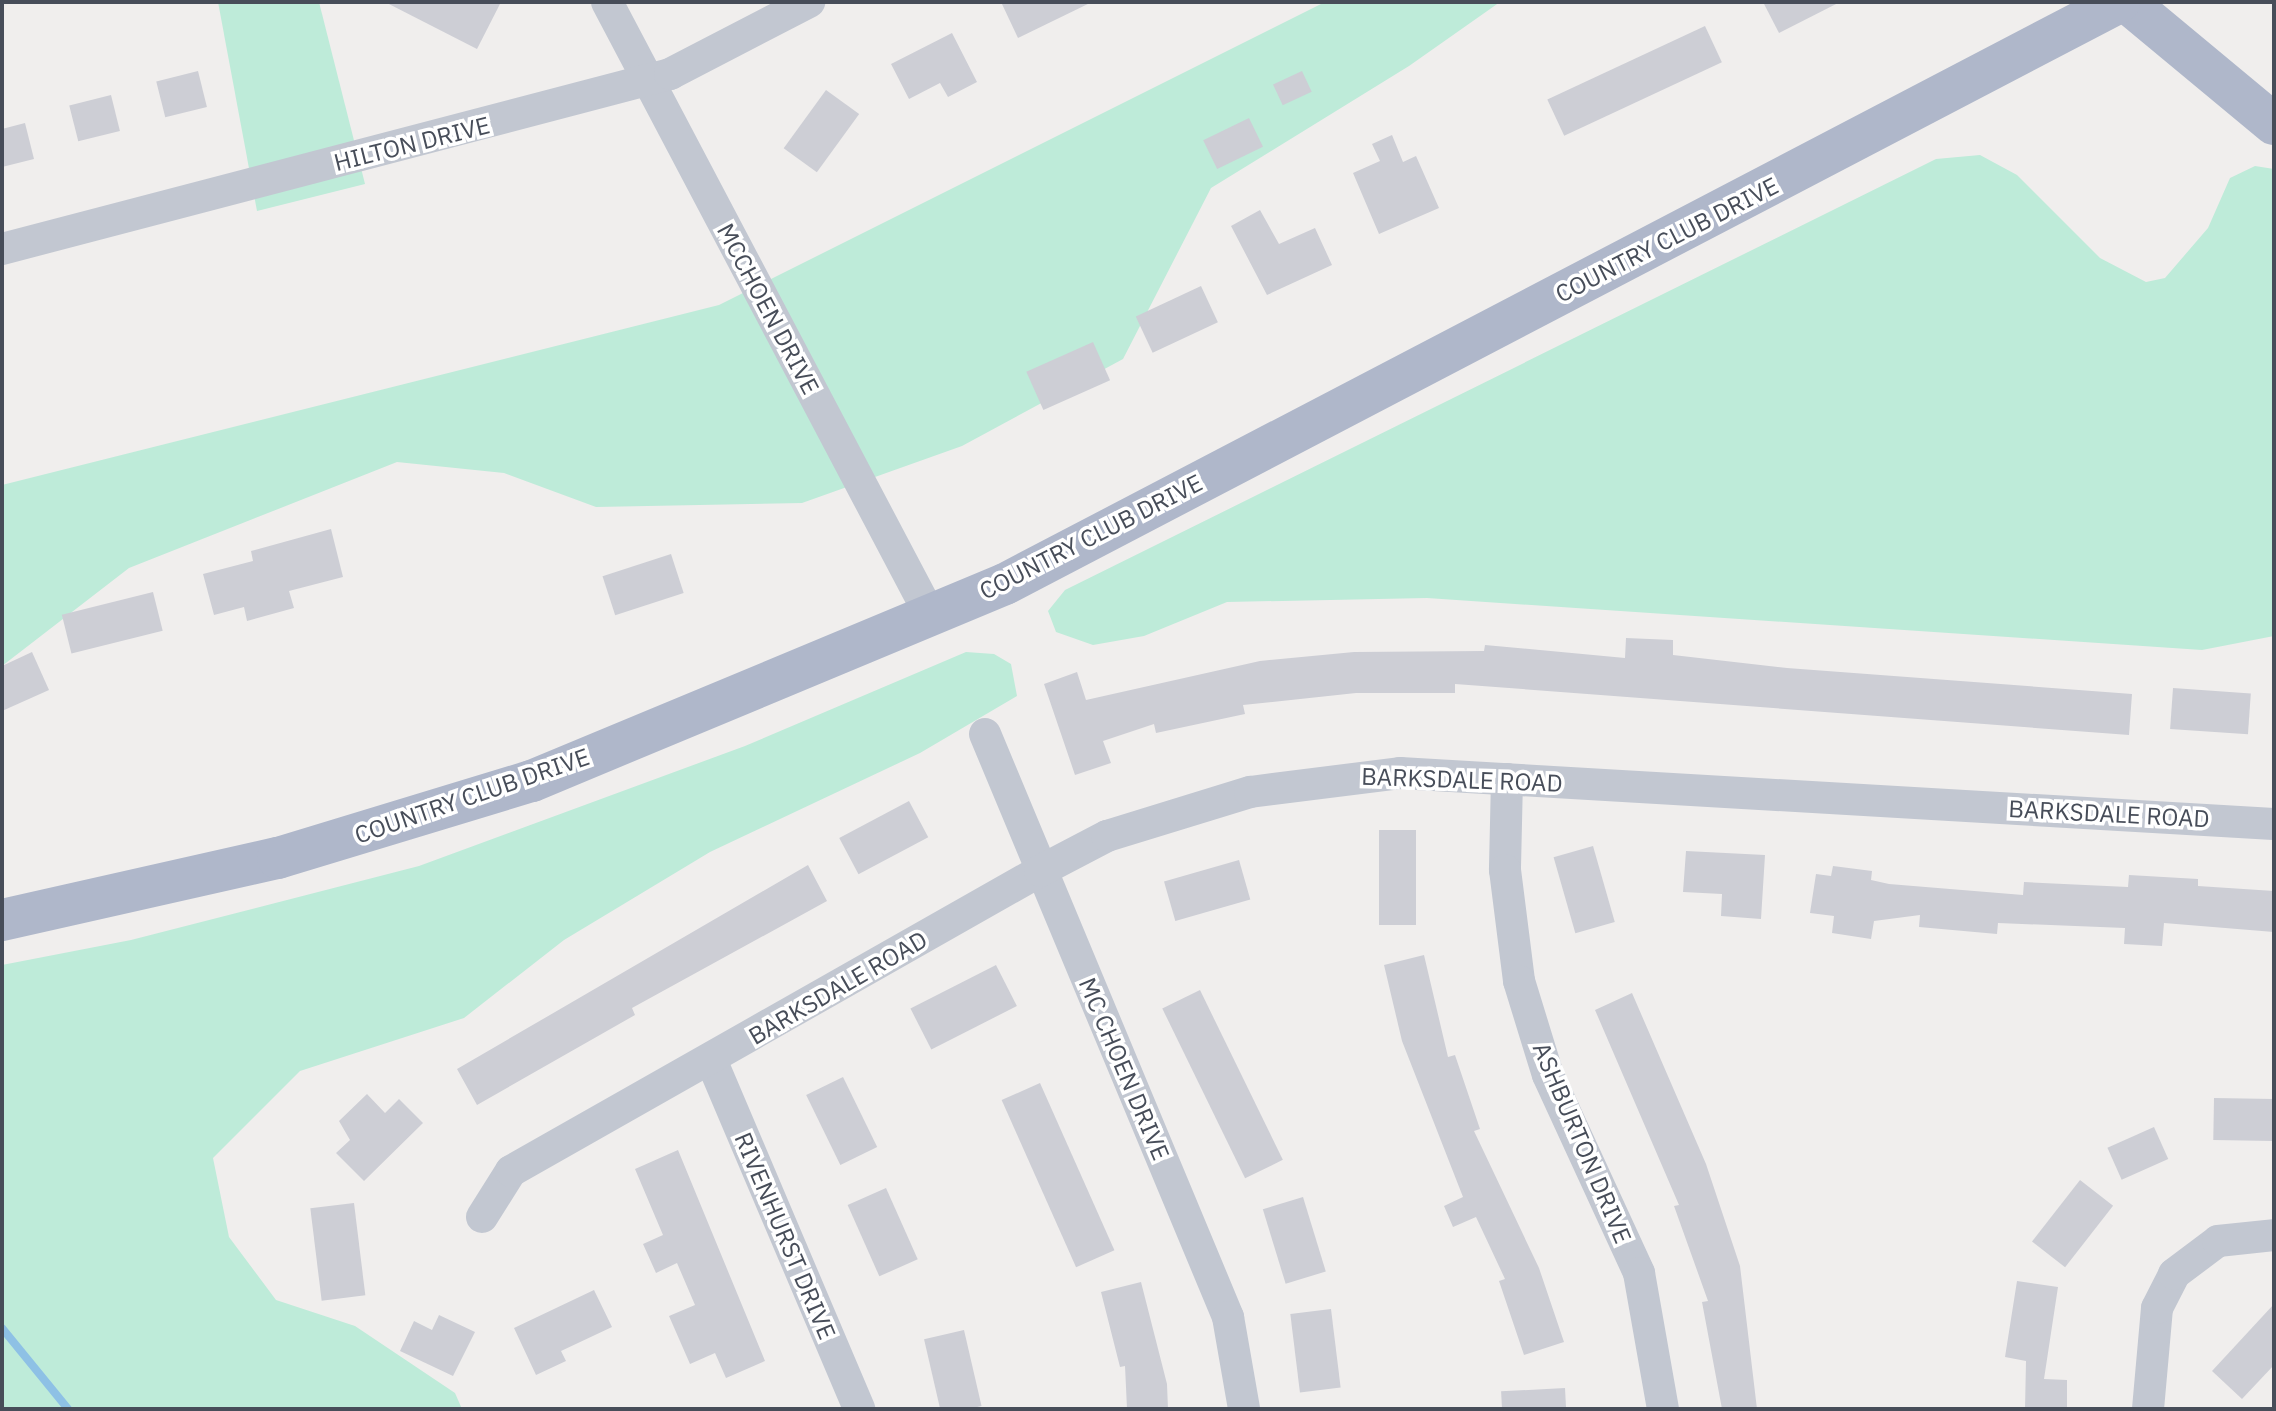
<!DOCTYPE html>
<style>
body{margin:0}
#map{position:relative;width:2276px;height:1411px;overflow:hidden;background:#f0eeed;font-family:"IBM Plex Sans",sans-serif}
div>[style]{position:absolute}
.green>*{inset:0;background:#beebd9}
.stream>*{height:8px;margin:-4px;padding:0 4px;transform-origin:4px;border-radius:4px;background:#8ec1e5}
.building>*{inset:0;background:#cdced5;transform-origin:0 0}
.minor>*{height:32px;margin:-16px;padding:0 16px;transform-origin:16px;border-radius:16px;background:#c2c7d1}
.major>*{height:42px;margin:-21px;padding:0 21px;transform-origin:21px;border-radius:21px;background:#afb7ca}
span{translate:-50% -50%;white-space:nowrap;text-align:center;line-height:1.15;-webkit-text-stroke:7px #fff;paint-order:stroke}
.street-label{font-size:24px;color:#474d59}
.frame{position:absolute;inset:0;border:4px solid #474d59;pointer-events:none}
</style>
<div id="map">
<div class="green">
<i style="clip-path:polygon(218px 2px,319px 2px,365px 184px,257px 211px)"></i>
<i style="clip-path:polygon(1325px 2px,1500px 2px,1409px 66px,1211px 188px,1123px 359px,962px 446px,802px 503px,596px 507px,504px 473px,397px 462px,129px 568px,2px 666px,2px 485px,719px 305px)"></i>
<i style="clip-path:polygon(1980px 155px,2017px 175px,2100px 258px,2146px 282px,2165px 278px,2208px 228px,2230px 178px,2255px 166px,2274px 169px,2274px 636px,2202px 650px,1427px 598px,1227px 602px,1144px 636px,1093px 645px,1056px 632px,1048px 611px,1065px 590px,1936px 159px)"></i>
<i style="clip-path:polygon(966px 652px,994px 654px,1011px 664px,1017px 696px,920px 753px,710px 852px,564px 940px,464px 1018px,300px 1071px,213px 1158px,229px 1237px,276px 1300px,355px 1326px,455px 1393px,462px 1409px,2px 1409px,2px 965px,131px 940px,419px 866px,745px 746px)"></i>
</div>
<div class="stream">
<i style="left:2px;top:1328px;width:104px;rotate:50.8deg"></i>
</div>
<div class="building">
<i style="clip-path:polygon(385px 2px,501px 2px,477px 49px)"></i>
<i style="clip-path:polygon(1001px 2px,1092px 2px,1018px 38px)"></i>
<i style="clip-path:polygon(1763px 2px,1840px 2px,1779px 33px)"></i>
<i style="left:1705px;top:26px;width:40px;height:174px;rotate:65deg"></i>
<i style="clip-path:polygon(952px 33px,977px 82px,948px 97px,940px 83px,909px 99px,891px 64px)"></i>
<i style="left:198px;top:71px;width:37px;height:43px;rotate:76deg"></i>
<i style="left:1302px;top:71px;width:23px;height:32px;rotate:65deg"></i>
<i style="left:826px;top:90px;width:41px;height:72px;rotate:36deg"></i>
<i style="left:111px;top:95px;width:37px;height:43px;rotate:76deg"></i>
<i style="left:1249px;top:118px;width:32px;height:51px;rotate:64deg"></i>
<i style="clip-path:polygon(25px 123px,34px 159px,2px 167px,2px 129px)"></i>
<i style="clip-path:polygon(1392px 135px,1403px 162px,1416px 156px,1439px 208px,1379px 234px,1353px 173px,1380px 161px,1372px 144px)"></i>
<i style="clip-path:polygon(1260px 210px,1279px 244px,1315px 228px,1332px 265px,1267px 295px,1231px 226px)"></i>
<i style="left:1201px;top:286px;width:40px;height:72px;rotate:65deg"></i>
<i style="left:1093px;top:342px;width:42px;height:73px;rotate:66deg"></i>
<i style="clip-path:polygon(331px 529px,343px 577px,289px 591px,294px 608px,247px 621px,244px 607px,214px 615px,203px 574px,253px 561px,251px 551px)"></i>
<i style="left:671px;top:554px;width:41px;height:72px;rotate:72deg"></i>
<i style="left:153px;top:592px;width:40px;height:94px;rotate:76deg"></i>
<i style="clip-path:polygon(1626px 638px,1673px 640px,1673px 655px,1787px 668px,2132px 694px,2129px 735px,1455px 684px,1455px 693px,1356px 693px,1243px 705px,1245px 714px,1156px 733px,1154px 724px,1103px 741px,1111px 763px,1075px 775px,1044px 684px,1077px 672px,1086px 700px,1260px 661px,1354px 652px,1484px 651px,1485px 645px,1625px 658px)"></i>
<i style="clip-path:polygon(32px 652px,49px 690px,2px 711px,2px 666px)"></i>
<i style="left:2173px;top:688px;width:78px;height:41px;rotate:4deg"></i>
<i style="left:909px;top:801px;width:41px;height:79px;rotate:62deg"></i>
<i style="left:1379px;top:830px;width:37px;height:95px"></i>
<i style="left:1593px;top:846px;width:79px;height:41px;rotate:74deg"></i>
<i style="clip-path:polygon(1686px 851px,1765px 855px,1761px 919px,1721px 916px,1722px 894px,1683px 892px)"></i>
<i style="left:1239px;top:860px;width:41px;height:78px;rotate:74deg"></i>
<i style="clip-path:polygon(808px 865px,827px 901px,632px 1008px,635px 1015px,477px 1105px,457px 1069px)"></i>
<i style="clip-path:polygon(1833px 866px,1872px 871px,1871px 880px,1889px 884px,2023px 895px,2024px 882px,2128px 887px,2129px 875px,2198px 879px,2198px 886px,2274px 891px,2274px 932px,2164px 923px,2162px 946px,2124px 944px,2125px 928px,1998px 923px,1997px 934px,1919px 927px,1920px 915px,1874px 921px,1871px 939px,1832px 933px,1834px 916px,1810px 913px,1816px 874px,1831px 876px)"></i>
<i style="clip-path:polygon(1424px 955px,1448px 1057px,1455px 1055px,1480px 1129px,1474px 1131px,1539px 1268px,1564px 1342px,1524px 1355px,1499px 1281px,1505px 1279px,1476px 1217px,1453px 1227px,1444px 1206px,1463px 1197px,1402px 1041px,1384px 965px)"></i>
<i style="left:996px;top:965px;width:46px;height:96px;rotate:63deg"></i>
<i style="left:1200px;top:990px;width:189px;height:42px;rotate:64deg"></i>
<i style="clip-path:polygon(1632px 993px,1706px 1164px,1740px 1266px,1757px 1409px,1722px 1409px,1702px 1302px,1708px 1301px,1674px 1206px,1679px 1205px,1595px 1010px)"></i>
<i style="left:843px;top:1077px;width:78px;height:41px;rotate:64deg"></i>
<i style="left:1040px;top:1083px;width:183px;height:42px;rotate:66deg"></i>
<i style="clip-path:polygon(367px 1094px,385px 1113px,399px 1099px,423px 1123px,364px 1181px,336px 1153px,350px 1140px,339px 1121px)"></i>
<i style="left:2214px;top:1098px;width:60px;height:42px;rotate:1deg"></i>
<i style="left:2154px;top:1127px;width:35px;height:51px;rotate:66deg"></i>
<i style="clip-path:polygon(678px 1150px,765px 1361px,726px 1378px,715px 1353px,690px 1364px,669px 1316px,695px 1305px,677px 1263px,656px 1273px,643px 1244px,663px 1235px,635px 1169px)"></i>
<i style="left:2080px;top:1180px;width:42px;height:78px;rotate:38deg"></i>
<i style="left:886px;top:1188px;width:78px;height:42px;rotate:66deg"></i>
<i style="left:1303px;top:1197px;width:78px;height:42px;rotate:73deg"></i>
<i style="left:354px;top:1203px;width:93px;height:44px;rotate:83deg"></i>
<i style="clip-path:polygon(2017px 1281px,2058px 1287px,2044px 1379px,2067px 1380px,2067px 1409px,2025px 1409px,2026px 1361px,2005px 1357px)"></i>
<i style="clip-path:polygon(1141px 1282px,1167px 1384px,1168px 1409px,1127px 1409px,1125px 1366px,1120px 1367px,1101px 1292px)"></i>
<i style="clip-path:polygon(594px 1290px,612px 1327px,561px 1351px,566px 1361px,536px 1375px,514px 1328px)"></i>
<i style="clip-path:polygon(2274px 1304px,2274px 1365px,2242px 1399px,2212px 1371px)"></i>
<i style="left:1331px;top:1309px;width:79px;height:41px;rotate:83deg"></i>
<i style="clip-path:polygon(439px 1315px,475px 1332px,453px 1376px,400px 1351px,414px 1321px,432px 1330px)"></i>
<i style="left:964px;top:1330px;width:78px;height:41px;rotate:77deg"></i>
<i style="left:1565px;top:1388px;width:21px;height:64px;rotate:87deg"></i>
</div>
<div class="minor">
<i style="left:607px;top:2px;width:693px;rotate:62.21deg"></i>
<i style="left:2px;top:249px;width:691px;rotate:-14.68deg"></i>
<i style="left:670px;top:74px;width:157px;rotate:-27.4deg"></i>
<i style="left:985px;top:734px;width:632px;rotate:67.37deg"></i>
<i style="left:1228px;top:1317px;width:93px;rotate:80.1deg"></i>
<i style="left:1507px;top:779px;width:91px;rotate:91.3deg"></i>
<i style="left:1505px;top:870px;width:112px;rotate:82.8deg"></i>
<i style="left:1519px;top:981px;width:98px;rotate:72.9deg"></i>
<i style="left:1548px;top:1075px;width:218px;rotate:65.3deg"></i>
<i style="left:1639px;top:1273px;width:138px;rotate:80deg"></i>
<i style="left:712px;top:1062px;width:377px;rotate:67deg"></i>
<i style="left:482px;top:1217px;width:54px;rotate:-57.8deg"></i>
<i style="left:511px;top:1171px;width:608px;rotate:-29.56deg"></i>
<i style="left:1040px;top:871px;width:76px;rotate:-27.6deg"></i>
<i style="left:1107px;top:836px;width:150px;rotate:-17.1deg"></i>
<i style="left:1250px;top:792px;width:151px;rotate:-7.2deg"></i>
<i style="left:1400px;top:773px;width:875px;rotate:3.34deg"></i>
<i style="left:2148px;top:1409px;width:101px;rotate:-84.9deg"></i>
<i style="left:2157px;top:1308px;width:38px;rotate:-63deg"></i>
<i style="left:2174px;top:1274px;width:55px;rotate:-36.9deg"></i>
<i style="left:2218px;top:1241px;width:56px;rotate:-6.1deg"></i>
</div>
<div class="major">
<i style="left:2127px;top:2px;width:191px;rotate:39.7deg"></i>
<i style="left:2px;top:920px;width:283px;rotate:-12.7deg"></i>
<i style="left:278px;top:858px;width:265px;rotate:-16.9deg"></i>
<i style="left:532px;top:781px;width:512px;rotate:-22.61deg"></i>
<i style="left:1005px;top:584px;width:1257px;rotate:-27.58deg"></i>
</div>
<div class="street-label">
<span style="left:412px;top:144px;rotate:-14deg">HILTON DRIVE</span>
<span style="left:1667px;top:240px;rotate:-27deg">COUNTRY CLUB DRIVE</span>
<span style="left:768px;top:309px;rotate:62deg">MCCHOEN DRIVE</span>
<span style="left:1091px;top:537px;rotate:-27deg">COUNTRY CLUB DRIVE</span>
<span style="left:1462px;top:780px;rotate:2deg">BARKSDALE ROAD</span>
<span style="left:472px;top:796px;rotate:-19deg">COUNTRY CLUB DRIVE</span>
<span style="left:2109px;top:814px;rotate:3deg">BARKSDALE ROAD</span>
<span style="left:838px;top:988px;rotate:-30deg">BARKSDALE ROAD</span>
<span style="left:1124px;top:1069px;rotate:67deg">MC CHOEN DRIVE</span>
<span style="left:1582px;top:1143px;rotate:67deg">ASHBURTON DRIVE</span>
<span style="left:785px;top:1236px;rotate:67deg">RIVENHURST DRIVE</span>
</div>
<div class="frame"></div>
</div>
